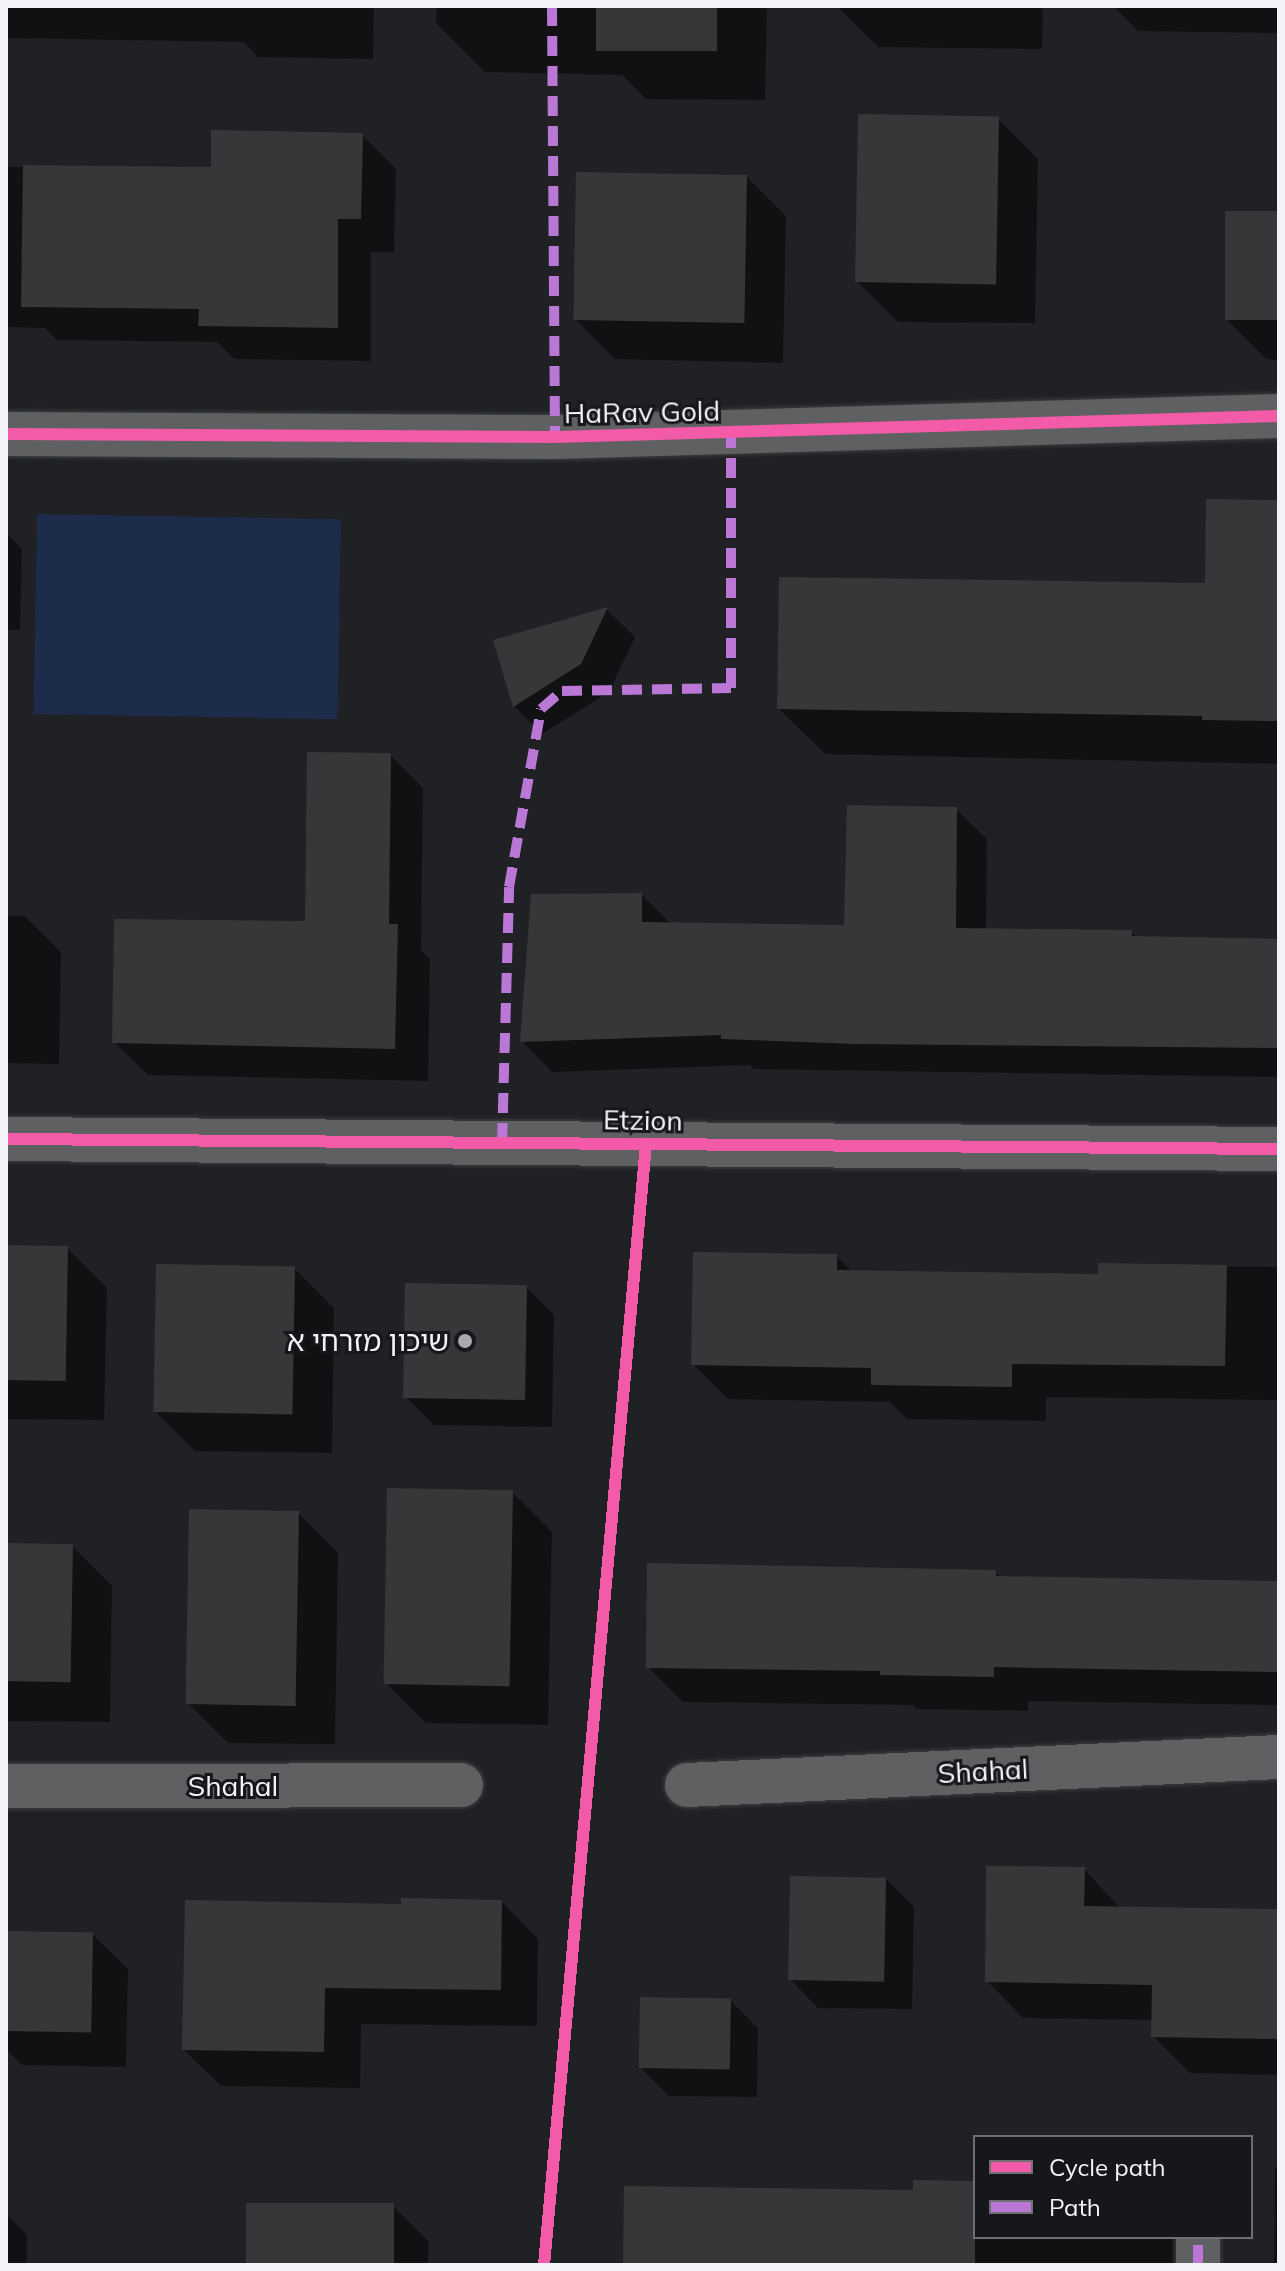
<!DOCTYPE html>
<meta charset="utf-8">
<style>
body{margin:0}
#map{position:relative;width:1285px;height:2271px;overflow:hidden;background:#1f2124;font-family:Mulish,"Noto Sans Hebrew",sans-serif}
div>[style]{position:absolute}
.green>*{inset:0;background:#1e2c4b;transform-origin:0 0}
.shadow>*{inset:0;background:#0007}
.building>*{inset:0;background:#363739;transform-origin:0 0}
.roads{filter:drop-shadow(0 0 2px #3b3d3f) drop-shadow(0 0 2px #3b3d3f)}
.minor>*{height:44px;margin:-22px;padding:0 22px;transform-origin:22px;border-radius:22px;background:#5f6061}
.quiet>*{height:10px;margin-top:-5px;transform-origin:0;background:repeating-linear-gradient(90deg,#ba77d6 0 20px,transparent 0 30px)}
.cycleway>*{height:12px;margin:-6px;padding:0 6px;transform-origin:6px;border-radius:6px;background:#f35aa7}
.dots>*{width:22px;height:22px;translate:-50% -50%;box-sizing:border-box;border:4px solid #15171b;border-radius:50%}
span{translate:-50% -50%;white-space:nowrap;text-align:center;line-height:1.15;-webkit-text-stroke:6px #15171b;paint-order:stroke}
.street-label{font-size:28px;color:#f2f3f7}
.poi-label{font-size:28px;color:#f2f3f7}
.right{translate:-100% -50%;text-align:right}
.frame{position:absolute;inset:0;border:8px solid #f2f3f7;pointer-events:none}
.legend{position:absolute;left:973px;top:2135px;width:280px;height:104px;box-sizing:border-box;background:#15171b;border:2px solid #6d6f73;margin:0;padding:10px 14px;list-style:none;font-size:24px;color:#f2f3f7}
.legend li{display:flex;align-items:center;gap:16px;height:40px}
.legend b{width:40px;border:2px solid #6d6f73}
</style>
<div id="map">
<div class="green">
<i style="left:37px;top:514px;width:304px;height:200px;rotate:1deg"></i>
</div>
<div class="shadow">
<i style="clip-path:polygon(6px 6px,374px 6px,373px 59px,258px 57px,244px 42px,6px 38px)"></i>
<i style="clip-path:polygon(437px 6px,767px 6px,765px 100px,646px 99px,622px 75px,485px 72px,436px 23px)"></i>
<i style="clip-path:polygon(837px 6px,1043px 6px,1042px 49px,878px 47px)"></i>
<i style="clip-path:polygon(1113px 6px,1279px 6px,1279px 33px,1138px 31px)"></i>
<i style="clip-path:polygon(998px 119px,1038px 159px,1035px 323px,898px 322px,858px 282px)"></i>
<i style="clip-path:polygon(362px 135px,396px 169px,394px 252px,371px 252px,371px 361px,234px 359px,217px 342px,57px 340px,45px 328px,6px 327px,6px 167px,213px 169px)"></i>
<i style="clip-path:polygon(746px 176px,786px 216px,783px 363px,615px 359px,575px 319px)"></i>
<i style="clip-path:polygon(1279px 213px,1279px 360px,1266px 359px,1226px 319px)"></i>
<i style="clip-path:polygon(1279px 502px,1279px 764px,825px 754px,779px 709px,1207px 585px)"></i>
<i style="clip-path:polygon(6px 533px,22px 549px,20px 630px,6px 630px)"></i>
<i style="clip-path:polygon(607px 610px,635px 637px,609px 692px,542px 734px,514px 706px,495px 642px)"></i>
<i style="clip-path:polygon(390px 755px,423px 788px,421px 950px,430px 959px,428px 1081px,148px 1075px,114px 1042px,307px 923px)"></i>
<i style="clip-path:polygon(956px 809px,987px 839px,986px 930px,1131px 932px,1138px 939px,1279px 939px,1279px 1077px,753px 1069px,750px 1065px,552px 1072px,522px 1041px,642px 895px,672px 925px,846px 927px)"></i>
<i style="clip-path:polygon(6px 916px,24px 916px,61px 952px,59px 1064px,6px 1063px)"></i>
<i style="clip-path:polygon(6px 1247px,67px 1248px,107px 1288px,104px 1420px,6px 1419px)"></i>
<i style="clip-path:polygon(836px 1256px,853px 1272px,1100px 1276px,1100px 1265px,1279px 1267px,1279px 1400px,1046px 1397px,1046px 1421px,907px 1419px,890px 1402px,728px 1399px,693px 1364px)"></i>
<i style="clip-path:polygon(294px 1268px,334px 1308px,332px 1453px,195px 1451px,155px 1411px)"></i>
<i style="clip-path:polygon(526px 1287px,554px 1315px,552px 1427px,434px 1425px,406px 1397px)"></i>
<i style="clip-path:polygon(512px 1492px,552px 1532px,548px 1725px,426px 1723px,386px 1683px)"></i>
<i style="clip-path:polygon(298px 1513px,338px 1553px,335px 1744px,228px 1743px,188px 1703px)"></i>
<i style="clip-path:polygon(6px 1545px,72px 1546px,112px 1586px,110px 1722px,6px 1721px)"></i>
<i style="clip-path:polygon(1279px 1549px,1279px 1705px,1028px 1701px,1028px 1711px,917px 1709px,913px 1705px,683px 1702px,648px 1667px,995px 1572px,1002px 1578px,1278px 1583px)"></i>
<i style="clip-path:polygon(1084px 1869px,1121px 1909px,1279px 1911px,1279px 2075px,1190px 2073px,1153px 2036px,1154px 2020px,1023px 2018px,987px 1981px)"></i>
<i style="clip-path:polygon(886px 1879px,914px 1907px,912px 2009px,818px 2008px,790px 1979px)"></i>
<i style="clip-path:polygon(502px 1902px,538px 1939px,537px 2026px,361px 2024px,360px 2088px,221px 2086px,184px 2050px,403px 1906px)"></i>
<i style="clip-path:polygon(6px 1933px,92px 1934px,128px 1969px,126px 2067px,22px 2065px,6px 2049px)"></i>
<i style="clip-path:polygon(730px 2000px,758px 2028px,757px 2097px,669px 2096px,641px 2068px)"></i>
<i style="clip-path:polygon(1275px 2168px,1279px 2168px,1279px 2265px,1274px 2265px)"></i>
<i style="clip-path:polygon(975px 2183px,975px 2237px,1196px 2237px,1196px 2265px,625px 2265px)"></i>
<i style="clip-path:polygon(393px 2206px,429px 2242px,428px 2265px,247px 2265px)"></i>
<i style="clip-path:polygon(6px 2214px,27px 2235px,27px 2265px,6px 2265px)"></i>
</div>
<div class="building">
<i style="left:596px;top:6px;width:121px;height:45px"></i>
<i style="left:858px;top:114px;width:141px;height:168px;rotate:1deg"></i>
<i style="clip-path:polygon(211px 130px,363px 133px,361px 219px,338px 219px,338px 328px,198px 326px,199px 309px,21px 307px,23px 165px,211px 167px)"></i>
<i style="left:576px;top:172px;width:171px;height:148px;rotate:1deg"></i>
<i style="left:1225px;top:211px;width:54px;height:109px"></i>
<i style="clip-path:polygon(1206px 499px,1279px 500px,1279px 721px,1202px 720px,1202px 716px,777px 709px,779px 577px,1205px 583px)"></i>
<i style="clip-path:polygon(608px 607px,581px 664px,513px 707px,493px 640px)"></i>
<i style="clip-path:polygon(307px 752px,391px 753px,389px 924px,398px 924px,395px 1049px,112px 1043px,114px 919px,305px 921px)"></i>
<i style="clip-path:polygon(847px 805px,957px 807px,956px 928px,1132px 930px,1132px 936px,1279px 939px,1279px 1048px,856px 1044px,721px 1039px,721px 1035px,520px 1042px,531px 894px,642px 893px,642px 922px,844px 925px)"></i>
<i style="left:6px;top:1245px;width:62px;height:135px;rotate:1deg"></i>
<i style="clip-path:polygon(693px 1252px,837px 1254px,837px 1270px,1098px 1274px,1098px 1263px,1227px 1265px,1225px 1366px,1012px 1364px,1012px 1387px,871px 1385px,871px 1368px,691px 1365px)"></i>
<i style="left:156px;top:1264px;width:139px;height:148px;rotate:1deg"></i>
<i style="left:405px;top:1283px;width:122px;height:115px;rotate:1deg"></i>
<i style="left:387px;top:1488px;width:126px;height:196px;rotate:1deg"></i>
<i style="left:189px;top:1509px;width:110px;height:195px;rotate:1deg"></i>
<i style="left:6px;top:1543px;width:67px;height:138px;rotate:1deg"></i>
<i style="clip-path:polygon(647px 1563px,996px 1570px,996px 1576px,1279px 1581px,1279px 1672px,994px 1667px,994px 1677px,880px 1675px,880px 1671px,646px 1668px)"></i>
<i style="clip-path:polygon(986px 1866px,1085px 1867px,1084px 1906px,1279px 1909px,1279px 2039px,1151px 2037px,1152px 1985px,985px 1982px)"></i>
<i style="left:790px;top:1876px;width:96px;height:104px;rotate:1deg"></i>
<i style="clip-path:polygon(401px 1898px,502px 1900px,501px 1990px,325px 1988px,324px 2052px,182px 2050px,185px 1900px,401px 1904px)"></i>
<i style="left:6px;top:1931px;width:87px;height:100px;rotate:1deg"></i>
<i style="left:640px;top:1997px;width:91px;height:71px;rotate:1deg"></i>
<i style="clip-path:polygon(913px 2180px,975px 2181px,975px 2265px,623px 2265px,624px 2186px,913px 2190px)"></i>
<i style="left:246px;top:2203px;width:148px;height:62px"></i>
</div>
<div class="roads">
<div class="minor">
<i style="left:6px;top:434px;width:549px;rotate:0.31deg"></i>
<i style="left:555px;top:437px;width:724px;rotate:-1.66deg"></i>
<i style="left:6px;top:1139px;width:1273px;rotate:0.45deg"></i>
<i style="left:687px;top:1785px;width:593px;rotate:-2.71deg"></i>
<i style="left:6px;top:1786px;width:455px;rotate:-0.1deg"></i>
<i style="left:1198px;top:2265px;width:28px;rotate:-90deg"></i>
</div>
</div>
<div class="quiet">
<i style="left:552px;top:6px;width:431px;rotate:89.6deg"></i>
<i style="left:502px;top:1143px;width:256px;rotate:-88.4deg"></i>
<i style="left:509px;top:887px;width:181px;rotate:-79.8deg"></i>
<i style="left:541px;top:709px;width:28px;rotate:-41deg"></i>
<i style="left:562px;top:691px;width:169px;rotate:-1deg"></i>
<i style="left:731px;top:688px;width:254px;rotate:-90deg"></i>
<i style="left:1198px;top:2265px;width:28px;rotate:-90deg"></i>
</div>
<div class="cycleway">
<i style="left:6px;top:434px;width:549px;rotate:0.31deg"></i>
<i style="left:555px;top:437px;width:724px;rotate:-1.66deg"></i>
<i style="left:6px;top:1139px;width:1273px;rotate:0.45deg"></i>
<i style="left:544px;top:2265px;width:1126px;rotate:-84.8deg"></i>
</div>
<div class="dots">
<i style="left:465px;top:1341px;background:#a8aaad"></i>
</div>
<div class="street-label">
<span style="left:642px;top:412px;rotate:-1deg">HaRav Gold</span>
<span style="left:643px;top:1120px;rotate:1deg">Etzion</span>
<span style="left:983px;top:1771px;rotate:-3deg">Shahal</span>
<span style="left:233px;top:1786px">Shahal</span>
</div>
<div class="poi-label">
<span class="right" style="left:449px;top:1341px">שיכון מזרחי א</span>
</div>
<div class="frame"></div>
<ul class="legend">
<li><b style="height:10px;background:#f35aa7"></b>Cycle path</li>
<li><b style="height:10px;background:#ba77d6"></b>Path</li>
</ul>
</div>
